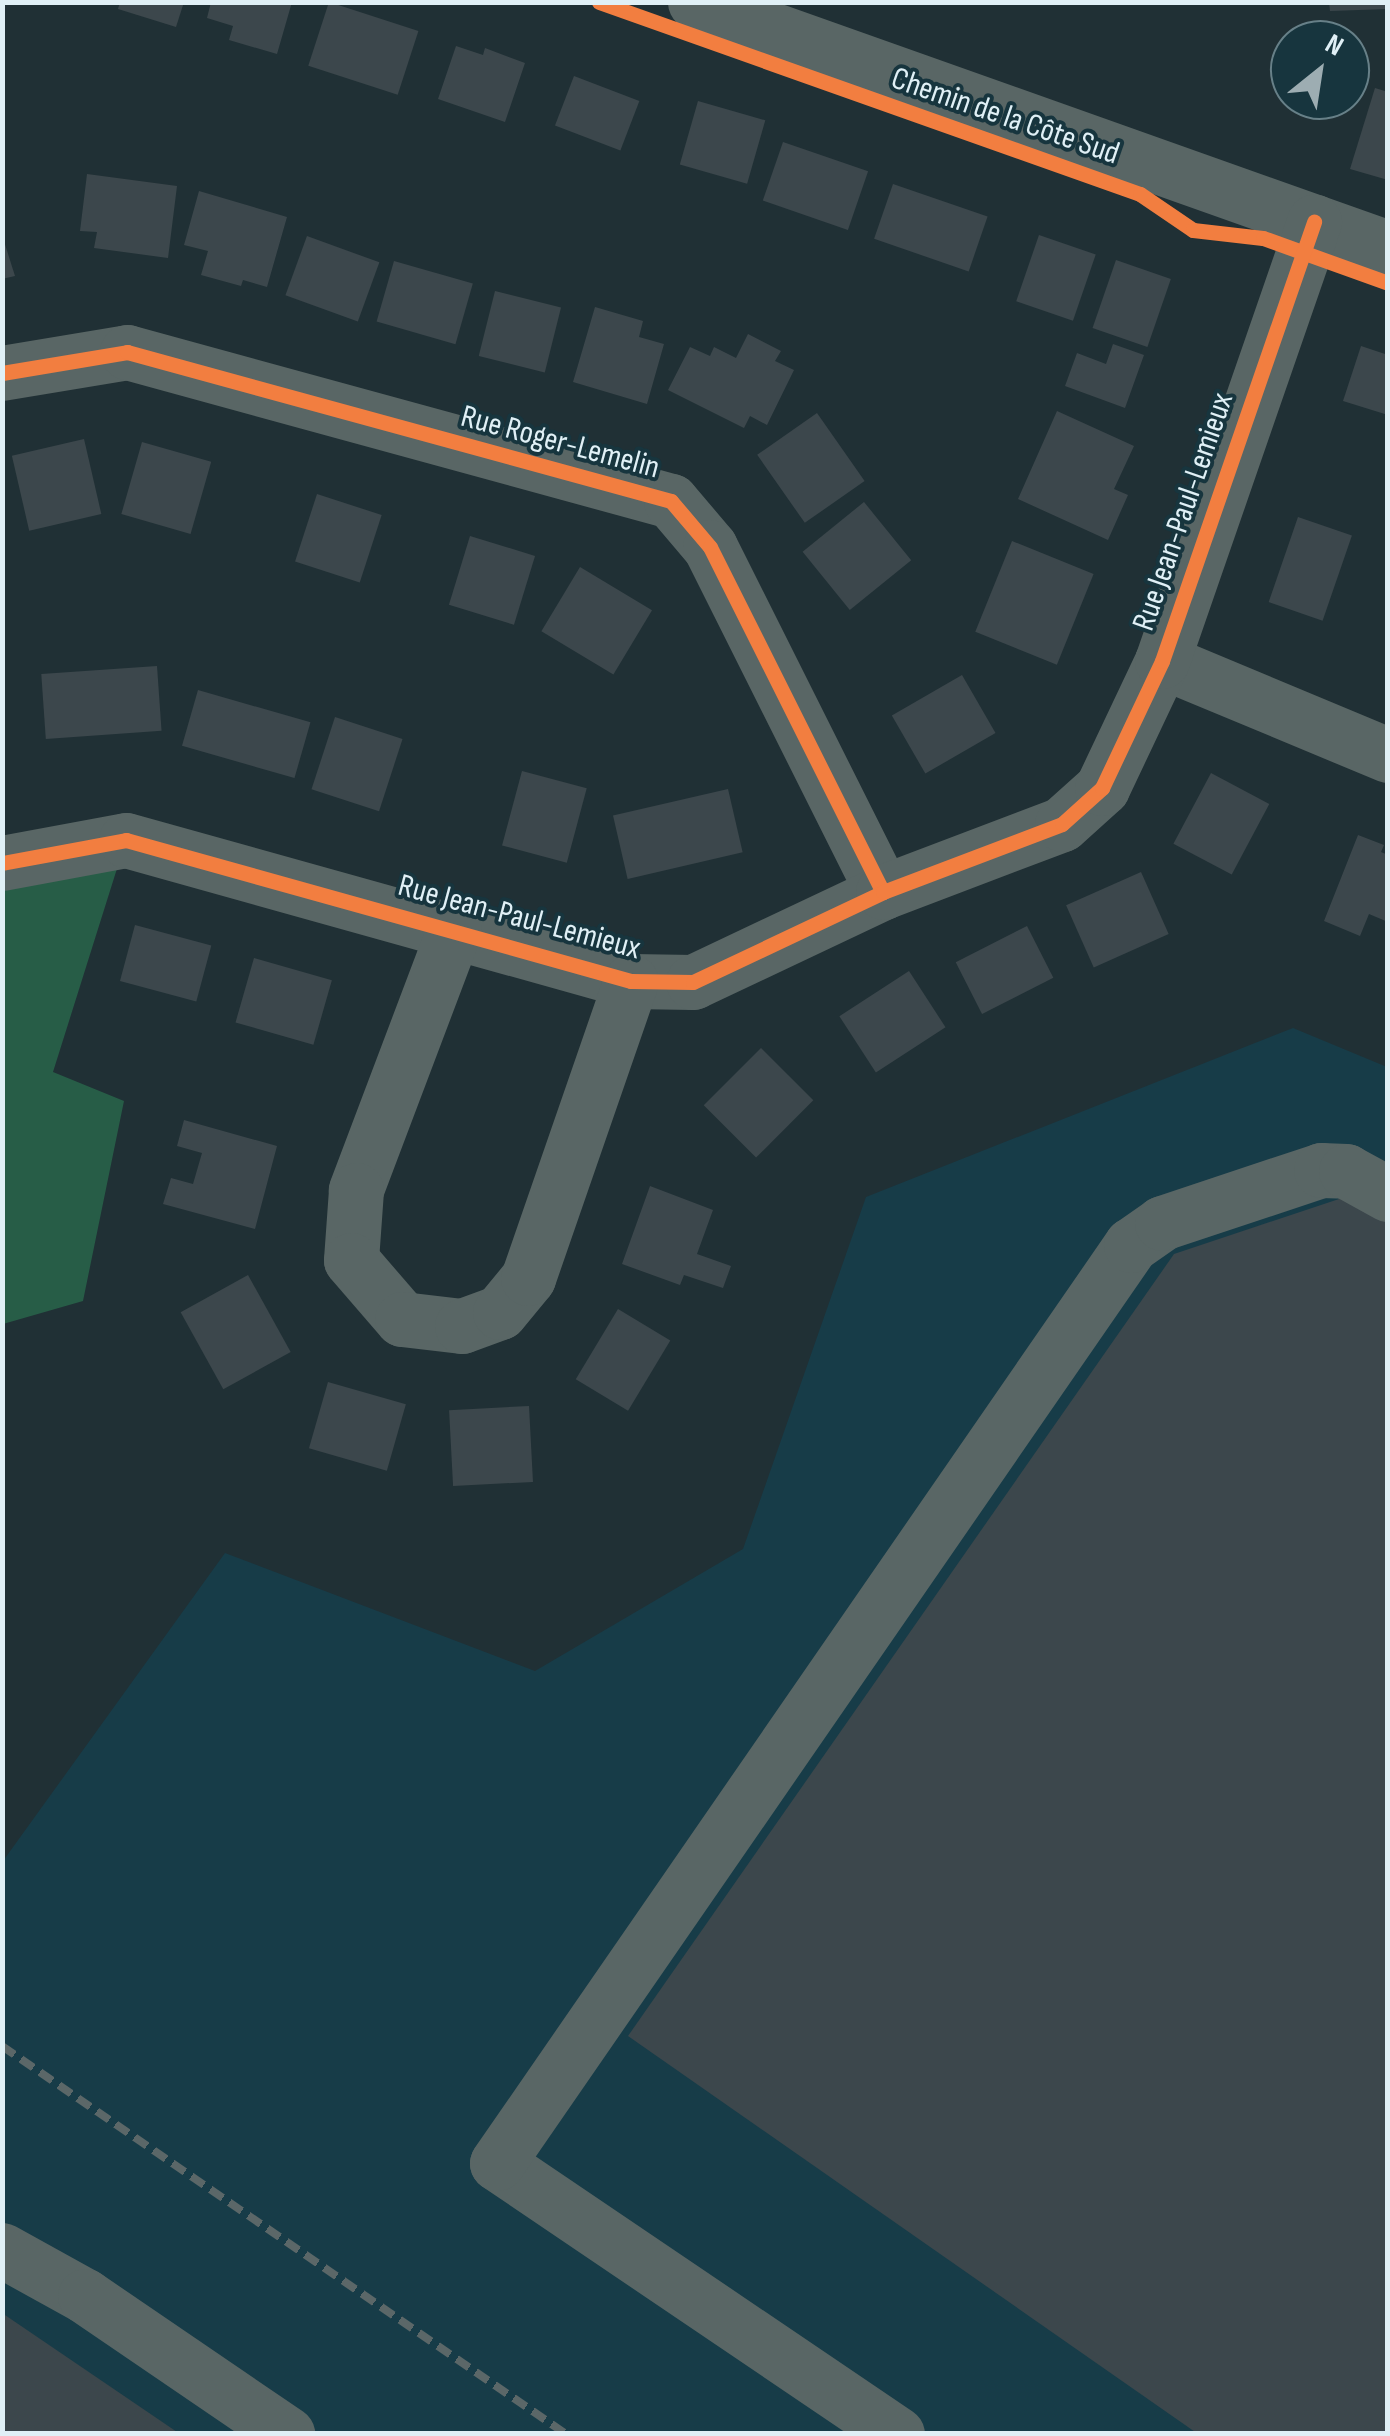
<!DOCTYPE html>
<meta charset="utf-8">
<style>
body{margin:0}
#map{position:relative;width:1390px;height:2436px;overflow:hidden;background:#203035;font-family:"Sofia Sans Condensed",sans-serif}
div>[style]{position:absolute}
.built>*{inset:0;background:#173c48}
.green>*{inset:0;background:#275d47}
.building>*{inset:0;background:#3c474c;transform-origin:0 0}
.minor>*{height:55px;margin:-27.5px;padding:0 27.5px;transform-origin:27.5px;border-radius:27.5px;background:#596665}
.rail>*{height:8px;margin-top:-4px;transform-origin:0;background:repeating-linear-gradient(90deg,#5b6768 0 15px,transparent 0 23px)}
.cycleway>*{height:15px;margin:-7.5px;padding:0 7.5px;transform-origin:7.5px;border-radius:7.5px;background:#f27e40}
span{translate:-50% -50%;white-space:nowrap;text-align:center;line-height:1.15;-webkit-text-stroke:8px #17353e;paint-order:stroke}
.street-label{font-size:32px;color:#e0f0f6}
.frame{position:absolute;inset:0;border:5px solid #e0f0f6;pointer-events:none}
.north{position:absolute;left:1270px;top:20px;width:100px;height:100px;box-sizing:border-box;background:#17353e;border:2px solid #678088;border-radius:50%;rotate:30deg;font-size:28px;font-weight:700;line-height:40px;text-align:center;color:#e0f0f6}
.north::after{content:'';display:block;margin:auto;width:35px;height:45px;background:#9dadb2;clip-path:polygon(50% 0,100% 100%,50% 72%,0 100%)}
</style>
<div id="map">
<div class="built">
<i style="clip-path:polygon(1293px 1028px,1387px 1067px,1387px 2433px,3px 2434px,3px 1861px,225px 1553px,535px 1671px,743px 1549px,866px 1197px)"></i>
</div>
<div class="green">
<i style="clip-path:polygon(126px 840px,53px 1072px,124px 1101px,83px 1301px,3px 1324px,3px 865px)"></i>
</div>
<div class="building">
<i style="clip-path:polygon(120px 2px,184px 2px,176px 27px,118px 9px)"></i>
<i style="clip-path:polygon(211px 2px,292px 2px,277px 54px,229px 40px,233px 26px,207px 18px)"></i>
<i style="left:329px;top:2px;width:94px;height:67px;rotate:18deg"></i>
<i style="clip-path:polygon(1329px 2px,1388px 2px,1388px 9px,1330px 11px)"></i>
<i style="clip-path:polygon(456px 46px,483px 55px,485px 48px,525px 63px,505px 122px,438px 99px)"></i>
<i style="left:574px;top:76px;width:70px;height:53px;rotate:21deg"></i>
<i style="clip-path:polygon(1375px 88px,1388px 92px,1388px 180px,1350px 169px)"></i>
<i style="left:698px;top:101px;width:70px;height:66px;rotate:16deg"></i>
<i style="left:783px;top:142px;width:90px;height:62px;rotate:19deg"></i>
<i style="clip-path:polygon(87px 174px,177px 186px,168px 258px,94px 248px,97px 232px,80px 231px)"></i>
<i style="left:893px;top:184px;width:100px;height:58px;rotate:19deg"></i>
<i style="clip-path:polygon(199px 191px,287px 217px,267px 287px,243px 280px,241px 286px,201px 275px,208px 251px,184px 245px)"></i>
<i style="left:1039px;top:235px;width:60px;height:70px;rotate:19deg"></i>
<i style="left:307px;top:236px;width:77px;height:63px;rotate:20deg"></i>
<i style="clip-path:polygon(3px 238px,15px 276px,2px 279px,2px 239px)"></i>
<i style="left:1116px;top:260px;width:58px;height:72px;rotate:19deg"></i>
<i style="left:394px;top:261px;width:82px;height:63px;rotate:16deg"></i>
<i style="left:495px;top:291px;width:68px;height:67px;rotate:14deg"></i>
<i style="clip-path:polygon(595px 307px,643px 321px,639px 337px,664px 344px,647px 404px,573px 382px)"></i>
<i style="clip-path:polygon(748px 334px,781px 351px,775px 361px,794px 370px,767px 425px,750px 416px,744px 428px,668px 390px,690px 347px,710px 356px,714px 347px,736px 358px)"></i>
<i style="clip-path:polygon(1113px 344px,1144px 355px,1125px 408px,1065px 386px,1077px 353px,1106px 364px)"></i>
<i style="clip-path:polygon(1361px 346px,1388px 355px,1388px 415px,1343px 401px)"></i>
<i style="clip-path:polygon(1057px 411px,1134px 446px,1114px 489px,1128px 495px,1108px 540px,1018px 499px)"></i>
<i style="left:817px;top:413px;width:83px;height:73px;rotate:55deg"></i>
<i style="left:84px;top:439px;width:77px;height:74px;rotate:77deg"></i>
<i style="left:142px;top:442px;width:72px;height:75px;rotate:16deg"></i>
<i style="left:317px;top:494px;width:68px;height:71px;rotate:18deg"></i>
<i style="left:864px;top:502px;width:75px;height:79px;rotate:51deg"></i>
<i style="left:1298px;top:517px;width:57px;height:90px;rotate:19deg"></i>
<i style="left:470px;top:536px;width:68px;height:72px;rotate:17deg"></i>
<i style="left:1012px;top:541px;width:88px;height:98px;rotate:22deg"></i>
<i style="left:580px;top:567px;width:84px;height:75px;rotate:31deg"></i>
<i style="left:157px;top:666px;width:65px;height:116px;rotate:86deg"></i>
<i style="left:962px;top:675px;width:67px;height:81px;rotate:60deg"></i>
<i style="left:198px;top:690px;width:117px;height:58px;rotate:16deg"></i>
<i style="left:335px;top:717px;width:71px;height:76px;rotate:18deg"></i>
<i style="left:522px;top:771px;width:67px;height:77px;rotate:15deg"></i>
<i style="left:1211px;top:773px;width:66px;height:80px;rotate:28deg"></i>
<i style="left:728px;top:789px;width:65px;height:118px;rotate:77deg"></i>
<i style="clip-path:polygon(1358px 835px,1384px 845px,1381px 852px,1388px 855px,1388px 922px,1369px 914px,1360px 936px,1324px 921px)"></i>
<i style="left:1141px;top:872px;width:68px;height:82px;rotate:66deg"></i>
<i style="left:135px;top:925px;width:79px;height:58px;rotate:15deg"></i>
<i style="left:1027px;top:926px;width:58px;height:80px;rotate:63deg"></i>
<i style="left:254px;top:958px;width:81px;height:67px;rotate:16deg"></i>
<i style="left:909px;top:971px;width:67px;height:83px;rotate:57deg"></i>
<i style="left:761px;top:1048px;width:74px;height:81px;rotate:45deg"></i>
<i style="clip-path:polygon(184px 1120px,277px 1146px,255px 1229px,163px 1204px,171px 1178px,193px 1184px,202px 1153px,177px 1146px)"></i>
<i style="clip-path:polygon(650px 1186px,713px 1210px,697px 1254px,731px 1266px,723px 1288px,684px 1275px,680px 1285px,622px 1264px)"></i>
<i style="clip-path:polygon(1354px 1194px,1388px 1217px,1388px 2434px,1198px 2434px,628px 2036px,1174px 1254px)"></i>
<i style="left:248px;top:1275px;width:88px;height:77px;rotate:61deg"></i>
<i style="left:618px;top:1309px;width:61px;height:82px;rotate:31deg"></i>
<i style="left:328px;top:1382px;width:81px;height:69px;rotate:16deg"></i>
<i style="left:529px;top:1406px;width:76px;height:80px;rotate:87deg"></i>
<i style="clip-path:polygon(2px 2313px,180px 2434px,2px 2434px)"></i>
</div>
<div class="minor">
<i style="left:695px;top:2px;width:735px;rotate:19.54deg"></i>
<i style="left:2px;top:373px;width:127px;rotate:-9.5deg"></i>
<i style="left:127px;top:352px;width:564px;rotate:15.32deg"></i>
<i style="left:671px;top:501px;width:60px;rotate:49.7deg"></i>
<i style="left:710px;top:547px;width:386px;rotate:63.4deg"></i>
<i style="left:1162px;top:661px;width:245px;rotate:22.6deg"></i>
<i style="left:2px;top:863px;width:126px;rotate:-10.5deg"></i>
<i style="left:126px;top:840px;width:524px;rotate:15.6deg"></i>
<i style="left:631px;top:981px;width:62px;rotate:0.9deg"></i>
<i style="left:693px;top:982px;width:210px;rotate:-25.3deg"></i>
<i style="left:883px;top:892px;width:191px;rotate:-20.8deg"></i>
<i style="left:1062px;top:824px;width:54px;rotate:-42deg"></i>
<i style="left:1102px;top:788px;width:140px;rotate:-64.7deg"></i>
<i style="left:1162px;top:661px;width:465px;rotate:-70.9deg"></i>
<i style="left:454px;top:930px;width:278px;rotate:110.7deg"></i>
<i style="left:356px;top:1190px;width:70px;rotate:94.1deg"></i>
<i style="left:351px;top:1260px;width:78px;rotate:49.2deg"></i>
<i style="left:402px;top:1319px;width:60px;rotate:6.7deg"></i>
<i style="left:462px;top:1326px;width:40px;rotate:-20.2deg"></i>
<i style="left:500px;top:1312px;width:44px;rotate:-50.5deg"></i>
<i style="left:528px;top:1278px;width:314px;rotate:-70.9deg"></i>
<i style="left:2px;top:2250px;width:95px;rotate:29deg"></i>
<i style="left:85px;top:2296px;width:245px;rotate:34.3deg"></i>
<i style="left:897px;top:2434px;width:483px;rotate:-145.9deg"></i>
<i style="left:497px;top:2163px;width:1116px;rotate:-55.37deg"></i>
<i style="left:1131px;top:1245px;width:38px;rotate:-35deg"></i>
<i style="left:1162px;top:1223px;width:168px;rotate:-18.4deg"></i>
<i style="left:1321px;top:1170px;width:25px;rotate:2deg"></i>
<i style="left:1346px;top:1171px;width:48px;rotate:28.7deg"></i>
</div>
<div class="rail">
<i style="left:2px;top:2046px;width:685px;rotate:34.53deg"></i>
</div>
<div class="cycleway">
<i style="left:599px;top:2px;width:574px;rotate:19.54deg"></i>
<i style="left:1140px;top:194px;width:64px;rotate:34.2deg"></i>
<i style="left:1193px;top:230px;width:70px;rotate:6.5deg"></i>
<i style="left:1263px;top:238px;width:133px;rotate:19.8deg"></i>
<i style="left:2px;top:373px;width:127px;rotate:-9.5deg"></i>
<i style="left:127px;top:352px;width:564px;rotate:15.32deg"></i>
<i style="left:671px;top:501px;width:60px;rotate:49.7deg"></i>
<i style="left:710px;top:547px;width:386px;rotate:63.4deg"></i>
<i style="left:2px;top:863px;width:126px;rotate:-10.5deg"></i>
<i style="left:126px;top:840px;width:524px;rotate:15.6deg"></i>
<i style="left:631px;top:981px;width:62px;rotate:0.9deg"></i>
<i style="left:693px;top:982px;width:210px;rotate:-25.3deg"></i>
<i style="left:883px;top:892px;width:191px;rotate:-20.8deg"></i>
<i style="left:1062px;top:824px;width:54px;rotate:-42deg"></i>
<i style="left:1102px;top:788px;width:140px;rotate:-64.7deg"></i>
<i style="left:1162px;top:661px;width:465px;rotate:-70.9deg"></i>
</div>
<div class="street-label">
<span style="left:1005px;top:117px;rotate:19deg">Chemin de la Côte Sud</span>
<span style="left:560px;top:443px;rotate:15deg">Rue Roger-Lemelin</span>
<span style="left:1184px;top:512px;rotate:-71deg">Rue Jean-Paul-Lemieux</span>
<span style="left:519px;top:918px;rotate:15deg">Rue Jean-Paul-Lemieux</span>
</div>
<div class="frame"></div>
<div class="north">N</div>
</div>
